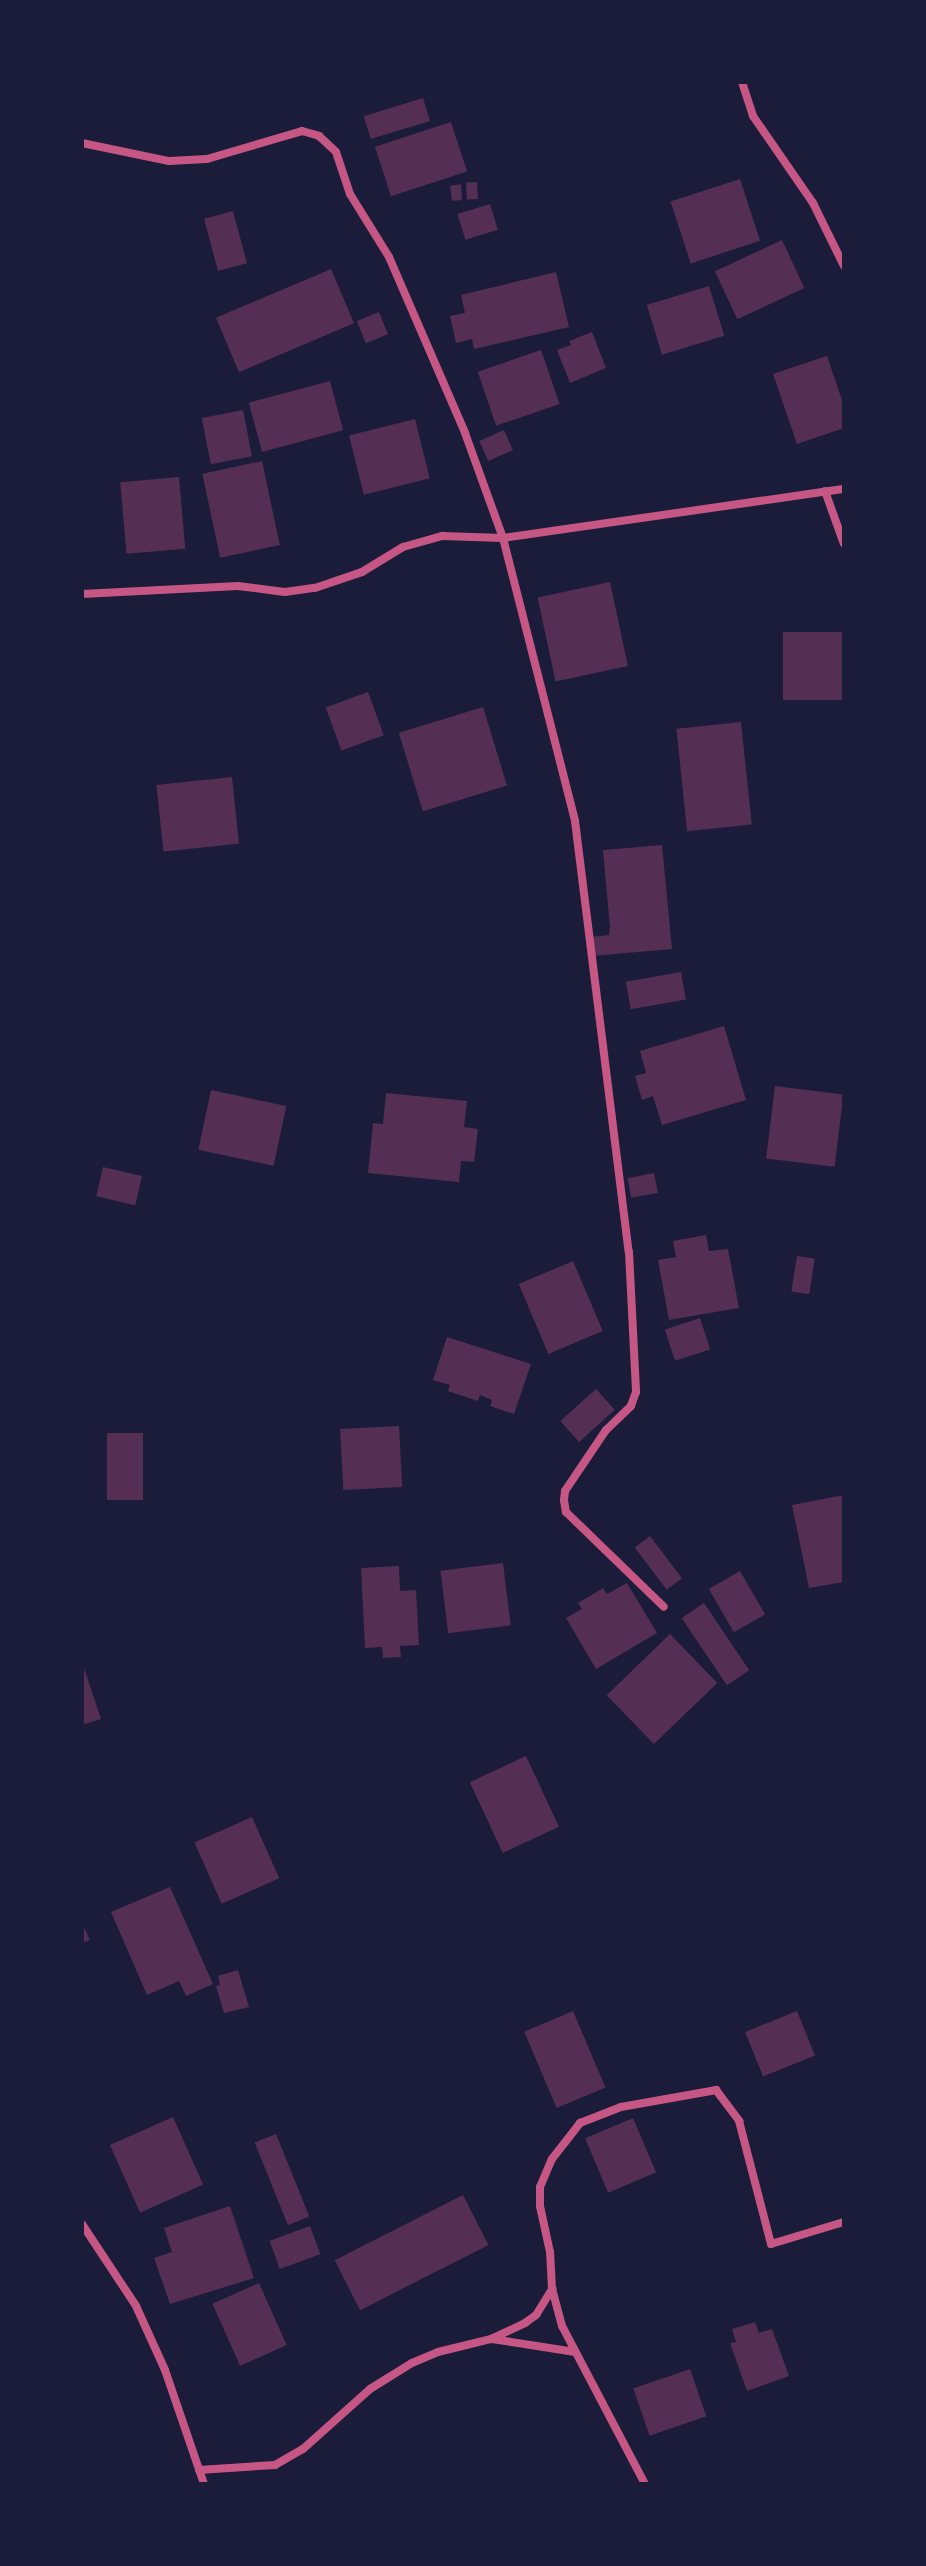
<!DOCTYPE html>
<style>
body{margin:0}
#map{position:relative;width:926px;height:2566px;overflow:hidden;background:#1b1b3a;font-family:"Golos Text",sans-serif}
div>[style]{position:absolute}
.building>*{inset:0;background:#542f53;transform-origin:0 0}
.minor>*{height:8px;margin:-4px;padding:0 4px;transform-origin:4px;border-radius:4px;background:#c65784}
span{translate:-50% -50%;white-space:nowrap;text-align:center;line-height:1.15;-webkit-text-stroke:6px #1b1b3a;paint-order:stroke}
.frame{position:absolute;inset:0;border:84px solid #1b1b3a;pointer-events:none}
</style>
<div id="map">
<div class="building">
<i style="left:423px;top:98px;width:24px;height:62px;rotate:73deg"></i>
<i style="left:451px;top:122px;width:52px;height:80px;rotate:72deg"></i>
<i style="left:740px;top:179px;width:65px;height:73px;rotate:72deg"></i>
<i style="left:477px;top:182px;width:17px;height:11px;rotate:87deg"></i>
<i style="clip-path:polygon(461px 184px,462px 200px,452px 201px,450px 186px)"></i>
<i style="left:490px;top:204px;width:27px;height:34px;rotate:73deg"></i>
<i style="left:233px;top:211px;width:54px;height:30px;rotate:75deg"></i>
<i style="left:782px;top:240px;width:53px;height:74px;rotate:65deg"></i>
<i style="left:331px;top:269px;width:59px;height:125px;rotate:67deg"></i>
<i style="clip-path:polygon(556px 272px,569px 327px,474px 349px,472px 339px,456px 343px,450px 316px,465px 313px,461px 295px)"></i>
<i style="left:709px;top:286px;width:52px;height:65px;rotate:73deg"></i>
<i style="left:379px;top:312px;width:24px;height:24px;rotate:68deg"></i>
<i style="clip-path:polygon(592px 332px,606px 368px,570px 383px,557px 350px,571px 345px,569px 341px)"></i>
<i style="left:541px;top:350px;width:57px;height:67px;rotate:71deg"></i>
<i style="clip-path:polygon(827px 356px,844px 406px,844px 428px,797px 444px,773px 374px)"></i>
<i style="left:330px;top:381px;width:51px;height:84px;rotate:75deg"></i>
<i style="left:243px;top:410px;width:47px;height:42px;rotate:79deg"></i>
<i style="left:415px;top:419px;width:61px;height:68px;rotate:76deg"></i>
<i style="left:504px;top:430px;width:22px;height:27px;rotate:66deg"></i>
<i style="left:262px;top:461px;width:86px;height:61px;rotate:78deg"></i>
<i style="left:179px;top:477px;width:72px;height:59px;rotate:85deg"></i>
<i style="left:610px;top:582px;width:86px;height:74px;rotate:78deg"></i>
<i style="left:844px;top:632px;width:68px;height:61px;rotate:90deg"></i>
<i style="left:368px;top:692px;width:46px;height:45px;rotate:70deg"></i>
<i style="left:483px;top:707px;width:82px;height:88px;rotate:73deg"></i>
<i style="left:741px;top:722px;width:103px;height:65px;rotate:84deg"></i>
<i style="left:232px;top:777px;width:67px;height:76px;rotate:84deg"></i>
<i style="clip-path:polygon(662px 845px,672px 949px,592px 956px,590px 937px,609px 935px,610px 927px,603px 850px)"></i>
<i style="left:681px;top:972px;width:28px;height:56px;rotate:80deg"></i>
<i style="clip-path:polygon(724px 1026px,746px 1100px,662px 1125px,653px 1096px,642px 1100px,635px 1076px,646px 1073px,640px 1051px)"></i>
<i style="left:775px;top:1086px;width:69px;height:73px;rotate:7deg"></i>
<i style="left:211px;top:1090px;width:77px;height:61px;rotate:12deg"></i>
<i style="clip-path:polygon(386px 1093px,467px 1101px,464px 1127px,478px 1129px,474px 1162px,461px 1161px,459px 1182px,368px 1173px,373px 1123px,383px 1124px)"></i>
<i style="left:103px;top:1167px;width:40px;height:30px;rotate:13deg"></i>
<i style="left:654px;top:1173px;width:20px;height:27px;rotate:79deg"></i>
<i style="clip-path:polygon(706px 1235px,709px 1251px,728px 1249px,739px 1308px,669px 1320px,658px 1260px,676px 1257px,673px 1241px)"></i>
<i style="left:797px;top:1256px;width:18px;height:36px;rotate:9deg"></i>
<i style="left:573px;top:1261px;width:76px;height:59px;rotate:67deg"></i>
<i style="left:700px;top:1318px;width:33px;height:37px;rotate:72deg"></i>
<i style="clip-path:polygon(447px 1337px,531px 1364px,514px 1414px,490px 1406px,492px 1400px,480px 1395px,478px 1401px,448px 1391px,450px 1385px,433px 1380px)"></i>
<i style="left:596px;top:1389px;width:28px;height:48px;rotate:48deg"></i>
<i style="left:399px;top:1426px;width:61px;height:59px;rotate:87deg"></i>
<i style="left:107px;top:1433px;width:36px;height:67px"></i>
<i style="clip-path:polygon(844px 1495px,844px 1582px,809px 1588px,792px 1505px)"></i>
<i style="left:650px;top:1536px;width:53px;height:19px;rotate:53deg"></i>
<i style="left:503px;top:1563px;width:63px;height:63px;rotate:83deg"></i>
<i style="clip-path:polygon(399px 1566px,400px 1591px,416px 1590px,419px 1645px,400px 1646px,401px 1657px,383px 1658px,382px 1647px,365px 1648px,361px 1568px)"></i>
<i style="left:740px;top:1571px;width:50px;height:36px;rotate:60deg"></i>
<i style="clip-path:polygon(627px 1583px,657px 1633px,596px 1669px,566px 1618px,582px 1609px,578px 1603px,603px 1588px,607px 1594px)"></i>
<i style="left:704px;top:1603px;width:81px;height:27px;rotate:56deg"></i>
<i style="left:670px;top:1634px;width:68px;height:88px;rotate:46deg"></i>
<i style="clip-path:polygon(82px 1662px,101px 1719px,82px 1725px)"></i>
<i style="left:526px;top:1756px;width:78px;height:62px;rotate:65deg"></i>
<i style="left:252px;top:1817px;width:67px;height:63px;rotate:66deg"></i>
<i style="clip-path:polygon(170px 1887px,213px 1984px,186px 1996px,179px 1981px,147px 1995px,111px 1912px)"></i>
<i style="clip-path:polygon(82px 1923px,90px 1940px,82px 1943px)"></i>
<i style="clip-path:polygon(238px 1970px,249px 2007px,224px 2013px,216px 1986px,220px 1985px,218px 1976px)"></i>
<i style="left:573px;top:2011px;width:83px;height:53px;rotate:67deg"></i>
<i style="left:797px;top:2011px;width:48px;height:56px;rotate:68deg"></i>
<i style="left:173px;top:2117px;width:74px;height:69px;rotate:66deg"></i>
<i style="left:633px;top:2118px;width:59px;height:52px;rotate:67deg"></i>
<i style="left:276px;top:2134px;width:89px;height:23px;rotate:68deg"></i>
<i style="left:463px;top:2195px;width:56px;height:144px;rotate:63deg"></i>
<i style="clip-path:polygon(230px 2206px,254px 2278px,170px 2304px,154px 2258px,172px 2252px,164px 2228px)"></i>
<i style="left:310px;top:2226px;width:30px;height:43px;rotate:70deg"></i>
<i style="left:259px;top:2283px;width:68px;height:51px;rotate:66deg"></i>
<i style="clip-path:polygon(755px 2322px,759px 2333px,772px 2329px,789px 2376px,747px 2391px,730px 2343px,736px 2342px,732px 2329px)"></i>
<i style="left:690px;top:2369px;width:50px;height:60px;rotate:71deg"></i>
</div>
<div class="minor">
<i style="left:742px;top:82px;width:36px;rotate:72deg"></i>
<i style="left:753px;top:116px;width:106px;rotate:55.4deg"></i>
<i style="left:813px;top:203px;width:70px;rotate:63.8deg"></i>
<i style="left:82px;top:143px;width:89px;rotate:11.7deg"></i>
<i style="left:169px;top:161px;width:38px;rotate:-3deg"></i>
<i style="left:207px;top:159px;width:99px;rotate:-16.4deg"></i>
<i style="left:302px;top:131px;width:18px;rotate:16deg"></i>
<i style="left:319px;top:136px;width:23px;rotate:43deg"></i>
<i style="left:336px;top:152px;width:44px;rotate:71.6deg"></i>
<i style="left:350px;top:194px;width:74px;rotate:58.2deg"></i>
<i style="left:389px;top:257px;width:192px;rotate:66.6deg"></i>
<i style="left:465px;top:433px;width:112px;rotate:70.1deg"></i>
<i style="left:503px;top:538px;width:292px;rotate:75.7deg"></i>
<i style="left:575px;top:821px;width:434px;rotate:82.9deg"></i>
<i style="left:629px;top:1252px;width:140px;rotate:87.1deg"></i>
<i style="left:636px;top:1392px;width:15px;rotate:110deg"></i>
<i style="left:631px;top:1406px;width:35px;rotate:136deg"></i>
<i style="left:606px;top:1430px;width:73px;rotate:123.9deg"></i>
<i style="left:565px;top:1491px;width:9px;rotate:96deg"></i>
<i style="left:564px;top:1500px;width:12px;rotate:81deg"></i>
<i style="left:566px;top:1512px;width:136px;rotate:44.1deg"></i>
<i style="left:825px;top:491px;width:56px;rotate:70.3deg"></i>
<i style="left:82px;top:594px;width:156px;rotate:-2.9deg"></i>
<i style="left:238px;top:586px;width:47px;rotate:7.3deg"></i>
<i style="left:285px;top:592px;width:30px;rotate:-8deg"></i>
<i style="left:315px;top:588px;width:50px;rotate:-18.8deg"></i>
<i style="left:362px;top:572px;width:48px;rotate:-31.4deg"></i>
<i style="left:403px;top:547px;width:41px;rotate:-15.8deg"></i>
<i style="left:442px;top:536px;width:61px;rotate:1.9deg"></i>
<i style="left:503px;top:538px;width:345px;rotate:-8.2deg"></i>
<i style="left:82px;top:2224px;width:98px;rotate:56.6deg"></i>
<i style="left:136px;top:2306px;width:70px;rotate:65.6deg"></i>
<i style="left:165px;top:2370px;width:120px;rotate:71.1deg"></i>
<i style="left:492px;top:2339px;width:84px;rotate:8.9deg"></i>
<i style="left:199px;top:2470px;width:76px;rotate:-3.8deg"></i>
<i style="left:275px;top:2465px;width:32px;rotate:-30deg"></i>
<i style="left:303px;top:2449px;width:90px;rotate:-41.8deg"></i>
<i style="left:370px;top:2389px;width:49px;rotate:-31.8deg"></i>
<i style="left:412px;top:2363px;width:28px;rotate:-23deg"></i>
<i style="left:438px;top:2352px;width:55px;rotate:-13.8deg"></i>
<i style="left:491px;top:2339px;width:38px;rotate:-25deg"></i>
<i style="left:525px;top:2323px;width:14px;rotate:-36deg"></i>
<i style="left:536px;top:2315px;width:31px;rotate:-58deg"></i>
<i style="left:645px;top:2484px;width:178px;rotate:-117.7deg"></i>
<i style="left:562px;top:2326px;width:38px;rotate:-105deg"></i>
<i style="left:552px;top:2289px;width:37px;rotate:-93deg"></i>
<i style="left:550px;top:2252px;width:47px;rotate:-102.3deg"></i>
<i style="left:540px;top:2206px;width:19px;rotate:-90deg"></i>
<i style="left:540px;top:2187px;width:30px;rotate:-67deg"></i>
<i style="left:552px;top:2159px;width:46px;rotate:-52.1deg"></i>
<i style="left:580px;top:2123px;width:44px;rotate:-21.3deg"></i>
<i style="left:621px;top:2107px;width:97px;rotate:-10.1deg"></i>
<i style="left:716px;top:2090px;width:39px;rotate:53deg"></i>
<i style="left:739px;top:2121px;width:127px;rotate:75.4deg"></i>
<i style="left:771px;top:2244px;width:76px;rotate:-16.8deg"></i>
</div>
<div class="frame"></div>
</div>
